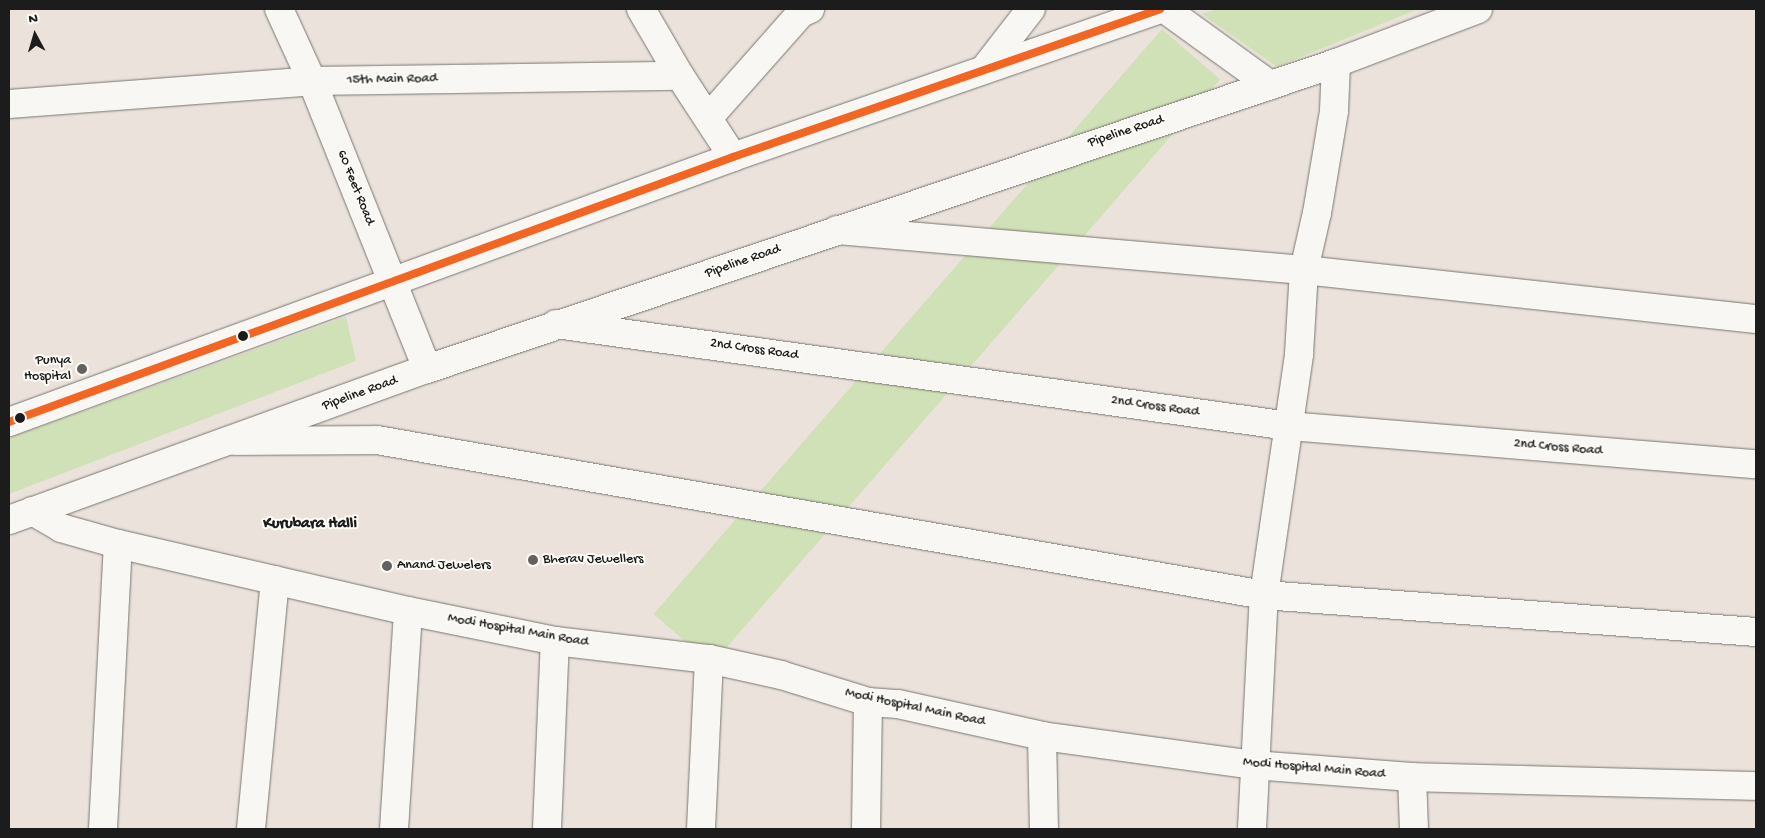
<!DOCTYPE html>
<style>
body{margin:0}
#map{position:relative;width:1765px;height:838px;overflow:hidden;background:#ebe3db;font-family:"Gochi Hand",sans-serif}
div>[style]{position:absolute}
.green>*{inset:0;background:#d0e0b7;transform-origin:0 0}
.roads{filter:drop-shadow(0 0 1px #797672) drop-shadow(0 0 1px #797672)}
.street>*{height:28px;margin:-14px;padding:0 14px;transform-origin:14px;border-radius:14px;background:#f9f7f4}
.secondary>*{height:28px;margin:-14px;padding:0 14px;transform-origin:14px;border-radius:14px;background:#f9f7f4}
.bus-1>*{height:8px;margin:-4px;padding:0 4px;transform-origin:4px;border-radius:4px;background:#f26522}
.dots>*{width:14px;height:14px;translate:-50% -50%;box-sizing:border-box;border:2px solid #fdfcf7;border-radius:50%}
span{translate:-50% -50%;white-space:nowrap;text-align:center;line-height:1.15;-webkit-text-stroke:4px #fdfcf7;paint-order:stroke}
.street-label{font-size:14px;color:#1c1c1c}
.poi-label{font-size:14px;color:#1c1c1c}
.right{translate:-100% -50%;text-align:right}
.left{translate:0 -50%;text-align:left}
.quarter-label{font-size:16px;color:#1c1c1c;font-weight:700}
.frame{position:absolute;inset:0;border:10px solid #1c1c1c;pointer-events:none}
.north{position:absolute;left:10px;top:10px;width:50px;height:50px;-webkit-text-stroke:4px #fdfcf7;paint-order:stroke;rotate:354deg;font-size:14px;font-weight:700;line-height:20px;text-align:center;color:#1c1c1c}
.north::after{content:'';display:block;margin:auto;width:18px;height:22px;background:#1c1c1c;clip-path:polygon(50% 0,100% 100%,50% 72%,0 100%)}
</style>
<div id="map">
<div class="green">
<i style="clip-path:polygon(1217px 9px,1418px 9px,1277px 67px,1202px 14px)"></i>
<i style="left:1162px;top:29px;width:77px;height:775px;rotate:41deg"></i>
<i style="clip-path:polygon(346px 317px,356px 361px,9px 494px,9px 438px)"></i>
</div>
<div class="roads">
<div class="street">
<i style="left:641px;top:9px;width:78px;rotate:59.8deg"></i>
<i style="left:1165px;top:9px;width:130px;rotate:35.9deg"></i>
<i style="left:986px;top:67px;width:73px;rotate:-52.2deg"></i>
<i style="left:9px;top:104px;width:304px;rotate:-4.3deg"></i>
<i style="left:312px;top:81px;width:368px;rotate:-0.8deg"></i>
<i style="left:680px;top:76px;width:97px;rotate:56.8deg"></i>
<i style="left:709px;top:117px;width:139px;rotate:-48.5deg"></i>
<i style="left:801px;top:13px;width:10px;rotate:-24deg"></i>
<i style="left:837px;top:230px;width:469px;rotate:4.9deg"></i>
<i style="left:1304px;top:270px;width:455px;rotate:6.2deg"></i>
<i style="left:556px;top:324px;width:740px;rotate:7.92deg"></i>
<i style="left:1289px;top:426px;width:469px;rotate:4.7deg"></i>
<i style="left:235px;top:441px;width:142px;rotate:-0.4deg"></i>
<i style="left:377px;top:440px;width:900px;rotate:9.91deg"></i>
<i style="left:1264px;top:595px;width:493px;rotate:4.3deg"></i>
<i style="left:1042px;top:736px;width:93px;rotate:88.8deg"></i>
<i style="left:1412px;top:777px;width:52px;rotate:87.8deg"></i>
<i style="left:103px;top:829px;width:285px;rotate:-87deg"></i>
<i style="left:251px;top:829px;width:250px;rotate:-84.5deg"></i>
<i style="left:394px;top:829px;width:218px;rotate:-86.3deg"></i>
<i style="left:547px;top:829px;width:188px;rotate:-87.6deg"></i>
<i style="left:701px;top:829px;width:170px;rotate:-87.3deg"></i>
<i style="left:866px;top:829px;width:127px;rotate:-89.1deg"></i>
<i style="left:1252px;top:829px;width:234px;rotate:-87.1deg"></i>
<i style="left:1264px;top:595px;width:244px;rotate:-81.7deg"></i>
<i style="left:1299px;top:354px;width:84px;rotate:-86.6deg"></i>
<i style="left:1304px;top:270px;width:58px;rotate:-77.2deg"></i>
<i style="left:1317px;top:213px;width:103px;rotate:-80.5deg"></i>
<i style="left:1334px;top:111px;width:48px;rotate:-87.6deg"></i>
</div>
<div class="secondary">
<i style="left:279px;top:9px;width:79px;rotate:65.4deg"></i>
<i style="left:312px;top:81px;width:310px;rotate:68.2deg"></i>
<i style="left:9px;top:422px;width:771px;rotate:-20.1deg"></i>
<i style="left:733px;top:157px;width:452px;rotate:-19.1deg"></i>
<i style="left:32px;top:511px;width:34px;rotate:30deg"></i>
<i style="left:61px;top:528px;width:59px;rotate:15.7deg"></i>
<i style="left:118px;top:544px;width:298px;rotate:13deg"></i>
<i style="left:408px;top:611px;width:150px;rotate:11.5deg"></i>
<i style="left:555px;top:641px;width:155px;rotate:6.7deg"></i>
<i style="left:709px;top:659px;width:74px;rotate:12.5deg"></i>
<i style="left:781px;top:675px;width:91px;rotate:17.2deg"></i>
<i style="left:868px;top:702px;width:30px;rotate:4deg"></i>
<i style="left:898px;top:704px;width:148px;rotate:12.5deg"></i>
<i style="left:1042px;top:736px;width:213px;rotate:7.8deg"></i>
<i style="left:1253px;top:765px;width:159px;rotate:4.3deg"></i>
<i style="left:1412px;top:777px;width:344px;rotate:1.5deg"></i>
<i style="left:9px;top:520px;width:444px;rotate:-19.9deg"></i>
<i style="left:427px;top:369px;width:959px;rotate:-18.6deg"></i>
<i style="left:1336px;top:63px;width:152px;rotate:-20.8deg"></i>
</div>
</div>
<div class="bus-1">
<i style="left:9px;top:422px;width:771px;rotate:-20.1deg"></i>
<i style="left:733px;top:157px;width:452px;rotate:-19.1deg"></i>
</div>
<div class="dots">
<i style="left:243px;top:336px;background:#1c1c1c"></i>
<i style="left:82px;top:369px;background:#64625f"></i>
<i style="left:20px;top:418px;background:#1c1c1c"></i>
<i style="left:533px;top:560px;background:#64625f"></i>
<i style="left:387px;top:566px;background:#64625f"></i>
</div>
<div class="street-label">
<span style="left:392px;top:80px;rotate:-1deg">15th Main Road</span>
<span style="left:1126px;top:132px;rotate:-18deg">Pipeline Road</span>
<span style="left:355px;top:188px;rotate:68deg">60 Feet Road</span>
<span style="left:743px;top:262px;rotate:-19deg">Pipeline Road</span>
<span style="left:754px;top:350px;rotate:8deg">2nd Cross Road</span>
<span style="left:360px;top:394px;rotate:-20deg">Pipeline Road</span>
<span style="left:1155px;top:407px;rotate:8deg">2nd Cross Road</span>
<span style="left:1558px;top:448px;rotate:5deg">2nd Cross Road</span>
<span style="left:518px;top:631px;rotate:10deg">Modi Hospital Main Road</span>
<span style="left:915px;top:708px;rotate:12deg">Modi Hospital Main Road</span>
<span style="left:1314px;top:769px;rotate:5deg">Modi Hospital Main Road</span>
</div>
<div class="poi-label">
<span class="right" style="left:71px;top:369px">Punya<br>Hospital</span>
<span class="left" style="left:543px;top:560px">Bherav Jewellers</span>
<span class="left" style="left:397px;top:566px">Anand Jewelers</span>
</div>
<div class="quarter-label">
<span style="left:310px;top:525px">Kurubara Halli</span>
</div>
<div class="frame"></div>
<div class="north">N</div>
</div>
